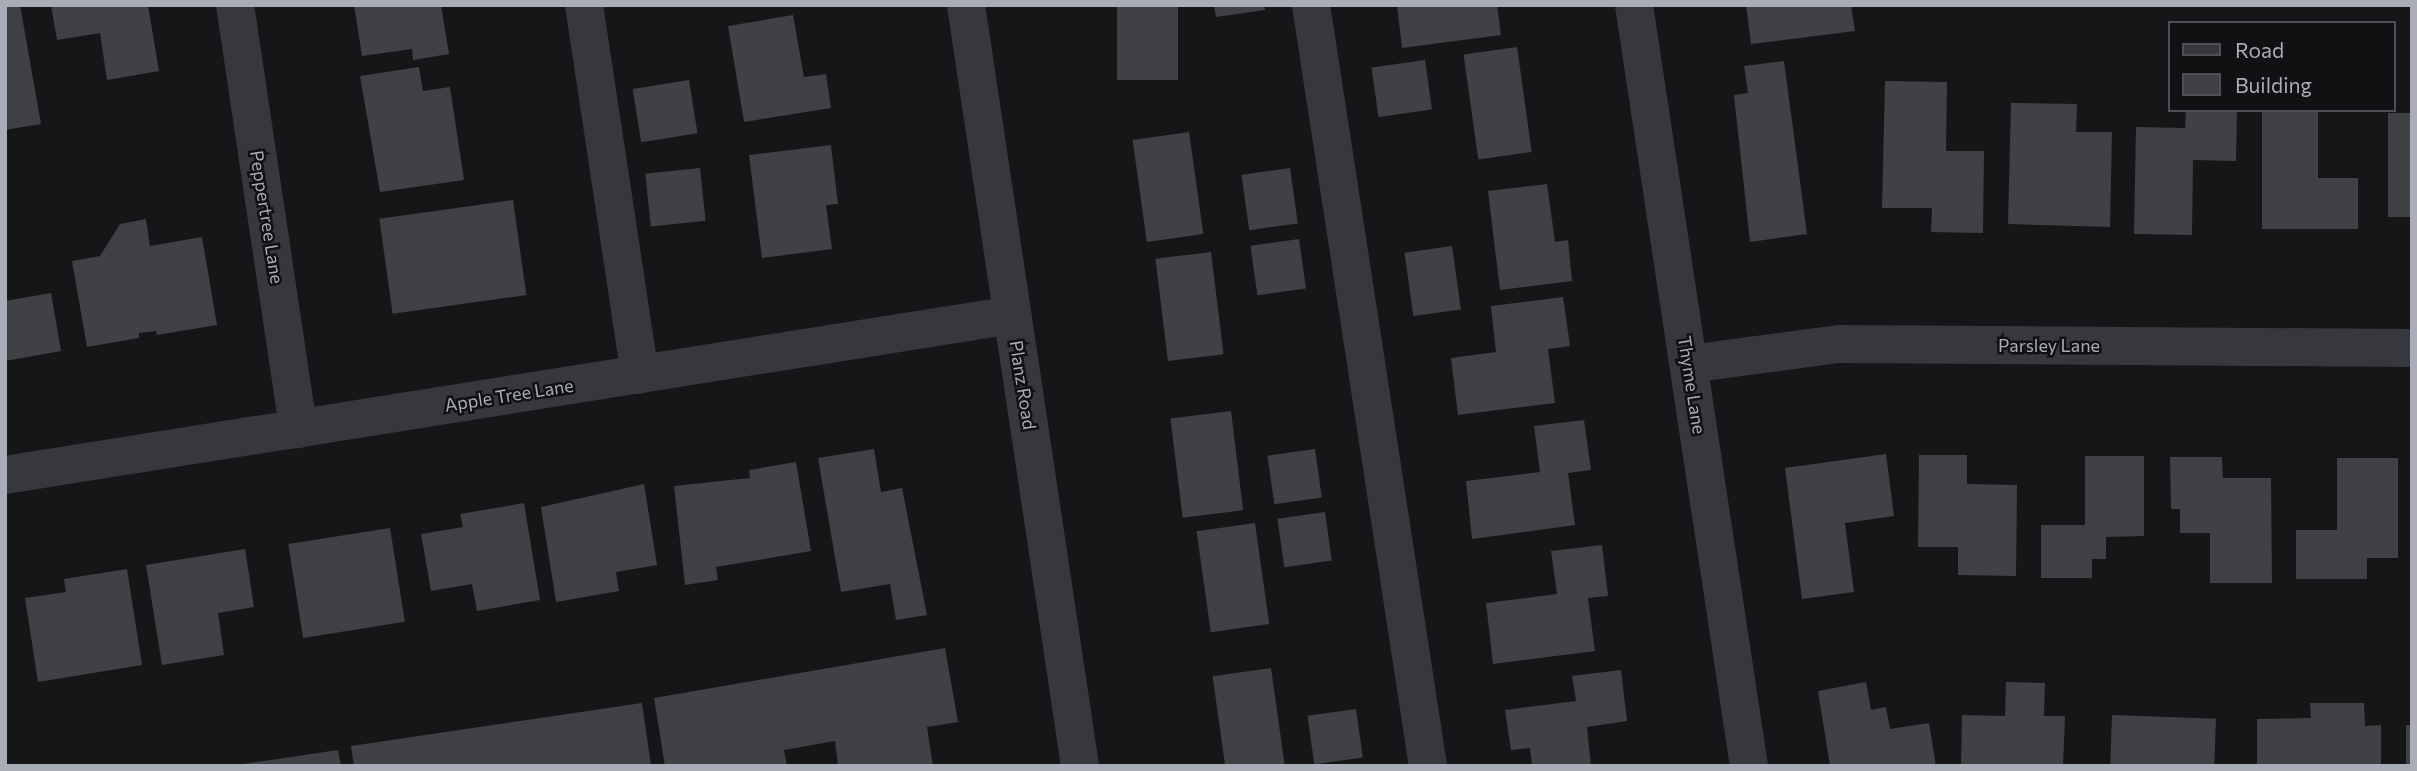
<!DOCTYPE html>
<style>
body{margin:0}
#map{position:relative;width:2417px;height:771px;overflow:hidden;background:#161618;font-family:Commissioner,sans-serif}
div>[style]{position:absolute}
.building>*{inset:0;background:#404145;transform-origin:0 0}
.minor>*{height:38px;margin:-19px;padding:0 19px;transform-origin:19px;border-radius:19px;background:#37383d}
span{translate:-50% -50%;white-space:nowrap;text-align:center;line-height:1.15;-webkit-text-stroke:5px #111113;paint-order:stroke}
.street-label{font-size:18px;color:#a8adb8}
.frame{position:absolute;inset:0;border:7px solid #a8adb8;pointer-events:none}
.legend{position:absolute;left:2168px;top:21px;width:228px;height:91px;box-sizing:border-box;background:#111113;border:2px solid #4d4f55;margin:0;padding:9px 12px;list-style:none;font-size:21px;color:#a8adb8}
.legend li{display:flex;align-items:center;gap:14px;height:35px}
.legend b{width:35px;border:2px solid #4d4f55}
</style>
<div id="map">
<div class="building">
<i style="clip-path:polygon(5px 5px,20px 5px,41px 124px,5px 130px)"></i>
<i style="clip-path:polygon(51px 5px,148px 5px,159px 71px,107px 80px,100px 33px,57px 40px)"></i>
<i style="clip-path:polygon(354px 5px,441px 5px,449px 54px,413px 60px,412px 49px,362px 56px)"></i>
<i style="left:1117px;top:5px;width:61px;height:75px"></i>
<i style="clip-path:polygon(1214px 5px,1264px 5px,1265px 10px,1216px 17px)"></i>
<i style="clip-path:polygon(1397px 5px,1497px 5px,1501px 35px,1402px 48px)"></i>
<i style="clip-path:polygon(1746px 5px,1851px 5px,1855px 31px,1751px 44px)"></i>
<i style="clip-path:polygon(793px 15px,804px 77px,826px 74px,831px 108px,744px 122px,728px 26px)"></i>
<i style="left:1517px;top:47px;width:106px;height:54px;rotate:82deg"></i>
<i style="left:1425px;top:60px;width:50px;height:54px;rotate:82deg"></i>
<i style="clip-path:polygon(1784px 61px,1807px 234px,1750px 242px,1734px 95px,1748px 93px,1744px 66px)"></i>
<i style="clip-path:polygon(419px 67px,423px 91px,450px 87px,464px 180px,380px 192px,360px 76px)"></i>
<i style="left:689px;top:80px;width:54px;height:57px;rotate:81deg"></i>
<i style="clip-path:polygon(1885px 81px,1947px 82px,1946px 151px,1984px 151px,1983px 233px,1931px 232px,1932px 208px,1882px 208px)"></i>
<i style="clip-path:polygon(2011px 103px,2077px 104px,2076px 132px,2112px 132px,2110px 227px,2008px 224px)"></i>
<i style="clip-path:polygon(2186px 110px,2237px 110px,2236px 161px,2193px 160px,2192px 235px,2134px 234px,2136px 127px,2185px 128px)"></i>
<i style="clip-path:polygon(2262px 110px,2318px 110px,2318px 178px,2358px 178px,2358px 229px,2262px 229px)"></i>
<i style="left:2388px;top:113px;width:24px;height:104px"></i>
<i style="left:1189px;top:132px;width:103px;height:57px;rotate:82deg"></i>
<i style="clip-path:polygon(831px 145px,838px 204px,826px 205px,832px 249px,762px 258px,749px 155px)"></i>
<i style="left:700px;top:168px;width:53px;height:55px;rotate:84deg"></i>
<i style="left:1290px;top:168px;width:56px;height:49px;rotate:82deg"></i>
<i style="clip-path:polygon(1547px 184px,1555px 242px,1568px 240px,1572px 281px,1500px 290px,1488px 191px)"></i>
<i style="left:513px;top:200px;width:96px;height:135px;rotate:82deg"></i>
<i style="clip-path:polygon(146px 219px,150px 246px,202px 237px,217px 325px,157px 335px,156px 331px,139px 333px,139px 338px,87px 347px,72px 261px,100px 256px,120px 224px)"></i>
<i style="left:1299px;top:239px;width:50px;height:49px;rotate:82deg"></i>
<i style="left:1452px;top:246px;width:64px;height:48px;rotate:82deg"></i>
<i style="left:1211px;top:252px;width:103px;height:56px;rotate:83deg"></i>
<i style="clip-path:polygon(51px 293px,61px 351px,5px 361px,5px 301px)"></i>
<i style="clip-path:polygon(1563px 297px,1570px 346px,1548px 349px,1555px 403px,1458px 415px,1451px 358px,1496px 352px,1491px 306px)"></i>
<i style="left:1231px;top:411px;width:100px;height:61px;rotate:83deg"></i>
<i style="clip-path:polygon(1584px 420px,1591px 470px,1568px 473px,1575px 525px,1472px 539px,1466px 481px,1540px 472px,1534px 426px)"></i>
<i style="clip-path:polygon(874px 449px,881px 492px,902px 488px,927px 615px,896px 620px,890px 584px,841px 592px,818px 458px)"></i>
<i style="left:1315px;top:449px;width:49px;height:48px;rotate:82deg"></i>
<i style="clip-path:polygon(1886px 454px,1894px 516px,1845px 523px,1854px 592px,1802px 599px,1785px 468px)"></i>
<i style="clip-path:polygon(1919px 455px,1967px 455px,1967px 484px,2017px 485px,2016px 576px,1958px 575px,1958px 547px,1918px 547px)"></i>
<i style="clip-path:polygon(2085px 456px,2144px 456px,2144px 536px,2106px 537px,2106px 559px,2092px 559px,2092px 578px,2041px 578px,2041px 525px,2085px 525px)"></i>
<i style="clip-path:polygon(2170px 457px,2222px 457px,2223px 478px,2271px 478px,2272px 583px,2210px 583px,2210px 533px,2180px 533px,2180px 509px,2171px 509px)"></i>
<i style="clip-path:polygon(2337px 458px,2398px 458px,2398px 558px,2367px 558px,2367px 579px,2296px 579px,2296px 530px,2337px 530px)"></i>
<i style="clip-path:polygon(796px 462px,811px 551px,716px 567px,718px 580px,685px 585px,674px 486px,750px 478px,749px 470px)"></i>
<i style="clip-path:polygon(644px 484px,657px 565px,616px 572px,619px 591px,556px 602px,541px 507px)"></i>
<i style="clip-path:polygon(524px 503px,540px 600px,477px 611px,472px 584px,431px 591px,421px 534px,463px 527px,460px 514px)"></i>
<i style="left:1325px;top:512px;width:49px;height:48px;rotate:82deg"></i>
<i style="left:1255px;top:523px;width:102px;height:59px;rotate:82deg"></i>
<i style="left:390px;top:528px;width:95px;height:103px;rotate:81deg"></i>
<i style="clip-path:polygon(1602px 545px,1608px 596px,1588px 598px,1595px 651px,1493px 664px,1486px 603px,1557px 594px,1551px 551px)"></i>
<i style="clip-path:polygon(245px 549px,254px 607px,218px 613px,224px 655px,162px 665px,146px 565px)"></i>
<i style="clip-path:polygon(127px 569px,142px 665px,38px 682px,25px 598px,66px 592px,64px 579px)"></i>
<i style="clip-path:polygon(945px 648px,958px 722px,927px 727px,933px 766px,838px 766px,835px 741px,784px 750px,787px 766px,665px 766px,654px 698px)"></i>
<i style="left:1271px;top:668px;width:99px;height:59px;rotate:82deg"></i>
<i style="clip-path:polygon(1621px 670px,1627px 721px,1587px 727px,1591px 766px,1532px 766px,1530px 748px,1511px 750px,1505px 710px,1576px 701px,1572px 676px)"></i>
<i style="clip-path:polygon(1866px 682px,1871px 710px,1886px 707px,1890px 729px,1929px 723px,1936px 766px,1830px 766px,1818px 691px)"></i>
<i style="clip-path:polygon(2006px 682px,2045px 683px,2044px 716px,2065px 716px,2063px 766px,1961px 766px,1962px 715px,2005px 716px)"></i>
<i style="clip-path:polygon(642px 703px,651px 766px,354px 766px,351px 746px)"></i>
<i style="clip-path:polygon(2310px 703px,2364px 703px,2365px 726px,2381px 725px,2381px 766px,2257px 766px,2257px 719px,2311px 718px)"></i>
<i style="left:1356px;top:709px;width:49px;height:49px;rotate:82deg"></i>
<i style="left:2112px;top:715px;width:104px;height:51px;rotate:2deg"></i>
<i style="left:2406px;top:725px;width:6px;height:41px"></i>
<i style="clip-path:polygon(338px 750px,341px 766px,244px 766px,243px 764px)"></i>
</div>
<div class="minor">
<i style="left:235px;top:5px;width:429px;rotate:81.5deg"></i>
<i style="left:584px;top:5px;width:374px;rotate:81.4deg"></i>
<i style="left:966px;top:5px;width:769px;rotate:81.48deg"></i>
<i style="left:1311px;top:5px;width:770px;rotate:81.26deg"></i>
<i style="left:1634px;top:5px;width:770px;rotate:81.41deg"></i>
<i style="left:1689px;top:364px;width:151px;rotate:-7.6deg"></i>
<i style="left:1839px;top:344px;width:573px;rotate:0.4deg"></i>
<i style="left:5px;top:475px;width:1020px;rotate:-9.03deg"></i>
</div>
<div class="street-label">
<span style="left:267px;top:217px;rotate:81deg">Peppertree Lane</span>
<span style="left:2049px;top:345px">Parsley Lane</span>
<span style="left:1023px;top:385px;rotate:81deg">Planz Road</span>
<span style="left:1692px;top:385px;rotate:81deg">Thyme Lane</span>
<span style="left:509px;top:395px;rotate:-9deg">Apple Tree Lane</span>
</div>
<div class="frame"></div>
<ul class="legend">
<li><b style="height:9px;background:#37383d"></b>Road</li>
<li><b style="height:19px;background:#404145"></b>Building</li>
</ul>
</div>
